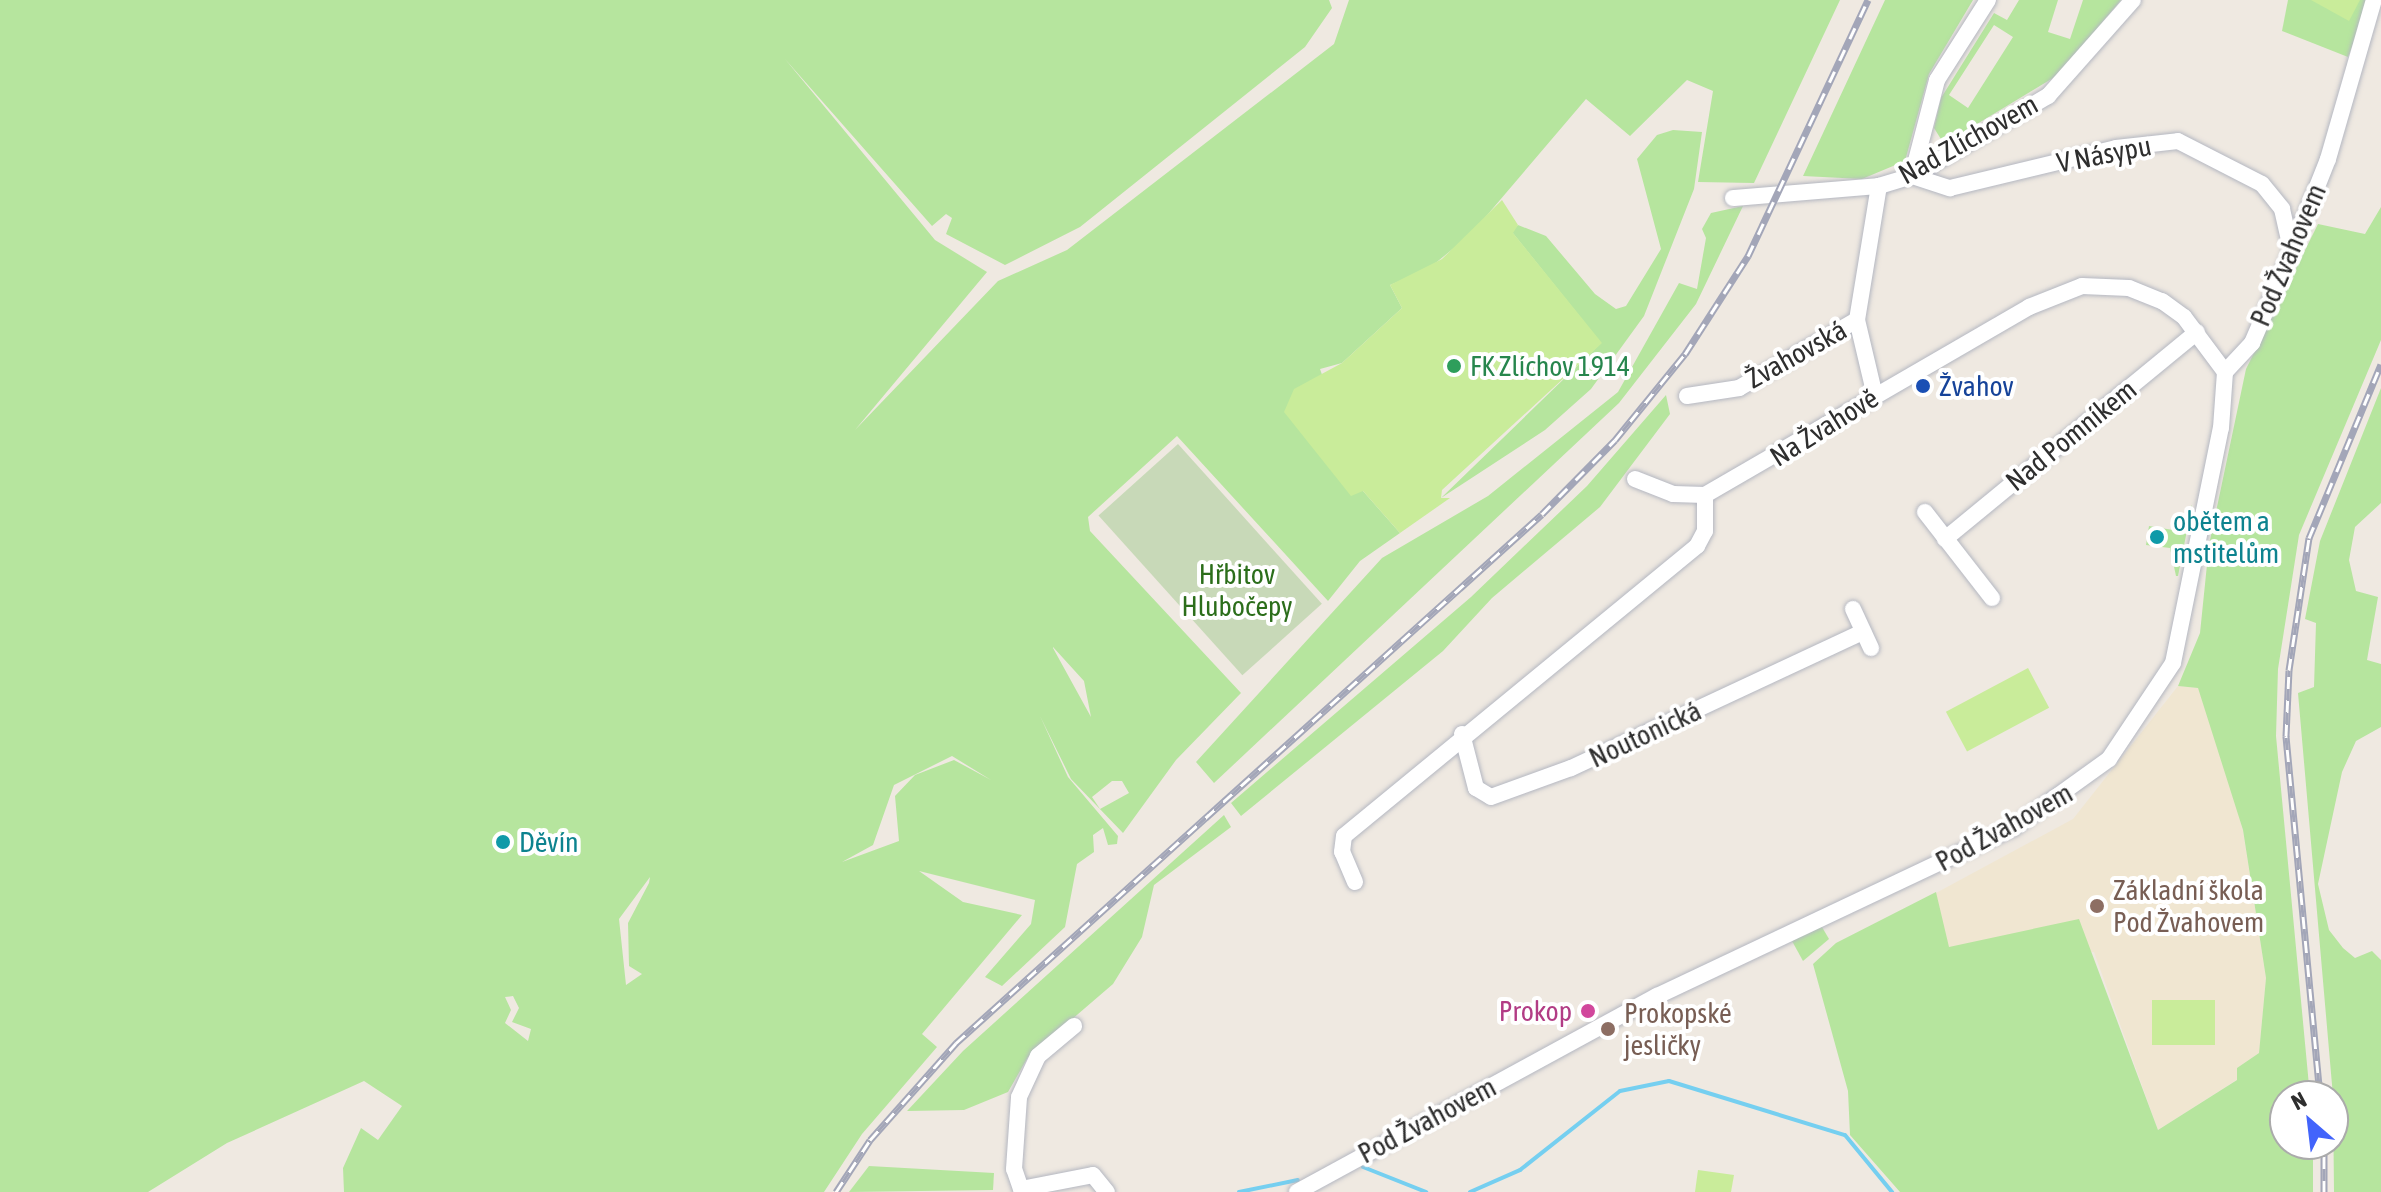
<!DOCTYPE html>
<meta charset="utf-8">
<style>
body{margin:0}
#map{position:relative;width:2381px;height:1192px;overflow:hidden;background:#efe9e1;font-family:"Asap Condensed",sans-serif}
div>[style]{position:absolute}
.education>*{inset:0;background:#f0e6d1}
.green>*{inset:0;background:#b6e59e}
.cemetery>*{inset:0;background:#c8d9b8;transform-origin:0 0}
.pitch>*{inset:0;background:#c9ec9a;transform-origin:0 0}
.stream>*{height:4px;margin:-2px;padding:0 2px;transform-origin:2px;border-radius:2px;background:#75cff0}
.roads{filter:drop-shadow(0 0 2px #b4b7c1) drop-shadow(0 0 2px #b4b7c1)}
.minor>*{height:16px;margin:-8px;padding:0 8px;transform-origin:8px;border-radius:8px;background:#fff}
.rail>*{height:7px;margin-top:-3.5px;transform-origin:0;background:repeating-linear-gradient(90deg,#fff 0 12px,#a3a6b8 0 24px);box-sizing:border-box;border-block:2px solid #a3a6b8}
.dots>*{width:22px;height:22px;translate:-50% -50%;box-sizing:border-box;border:4px solid #fff;border-radius:50%}
span{translate:-50% -50%;white-space:nowrap;text-align:center;line-height:1.15;-webkit-text-stroke:8px #fff;paint-order:stroke}
.street-label{font-size:28px;color:#2e2e2e}
.leisure-label{font-size:28px;color:#27864d}
.left{translate:0 -50%;text-align:left}
.transit-label{font-size:28px;color:#164399}
.culture-label{font-size:28px;color:#0d838f}
.park-label{font-size:28px;color:#2c6e1b}
.education-label{font-size:28px;color:#785e54}
.hotel-label{font-size:28px;color:#b23c85}
.right{translate:-100% -50%;text-align:right}
.north{position:absolute;left:2269px;top:1080px;width:80px;height:80px;box-sizing:border-box;background:#fff;border:2px solid #ababab;border-radius:50%;rotate:332deg;font-size:22px;font-weight:700;line-height:32px;text-align:center;color:#2e2e2e}
.north::after{content:'';display:block;margin:auto;width:28px;height:36px;background:#4264fb;clip-path:polygon(50% 0,100% 100%,50% 72%,0 100%)}
</style>
<div id="map">
<div class="education">
<i style="clip-path:polygon(2178px 686px,2198px 688px,2224px 761px,2243px 831px,2266px 978px,2259px 1053px,2237px 1068px,2238px 1079px,2158px 1130px,2094px 952px,1948px 948px,1936px 893px,2073px 819px)"></i>
</div>
<div class="green">
<i style="clip-path:polygon(evenodd,0 0,1329px 0,1332px 8px,1305px 47px,1080px 227px,1005px 265px,946px 234px,952px 218px,946px 214px,932px 226px,785px 59px,935px 240px,987px 272px,855px 430px,998px 281px,1067px 250px,1334px 44px,1349px 0,1840px 0,1754px 183px,1698px 182px,1713px 91px,1687px 80px,1630px 136px,1586px 99px,1471px 234px,1427px 270px,1390px 285px,1402px 308px,1342px 363px,1320px 369px,1363px 491px,1400px 533px,1360px 561px,1328px 601px,1177px 436px,1088px 517px,1090px 531px,1241px 693px,1176px 760px,1123px 833px,1071px 779px,1040px 716px,1068px 777px,1118px 836px,1117px 844px,1108px 845px,1103px 828px,1093px 835px,1094px 852px,1077px 864px,1065px 927px,1002px 986px,985px 977px,1031px 924px,1035px 900px,919px 871px,963px 902px,1022px 915px,922px 1034px,937px 1047px,862px 1134px,824px 1192px,344px 1192px,343px 1168px,361px 1128px,378px 1140px,402px 1106px,364px 1081px,227px 1143px,148px 1192px,0 1192px,0 0,1053px 647px,1084px 681px,1091px 717px,1053px 648px,1053px 647px,0 0,952px 756px,991px 780px,954px 760px,915px 775px,895px 796px,899px 841px,842px 862px,873px 845px,894px 785px,952px 756px,0 0,1112px 781px,1122px 781px,1129px 793px,1100px 809px,1092px 797px,1112px 781px,0 0,650px 877px,649px 883px,628px 923px,629px 966px,642px 974px,626px 985px,619px 919px,650px 877px,0 0,513px 996px,519px 1008px,512px 1022px,531px 1029px,528px 1041px,505px 1023px,511px 1010px,505px 997px,513px 996px)"></i>
<i style="clip-path:polygon(1885px 0,1973px 0,1929px 74px,1905px 161px,1862px 179px,1803px 176px)"></i>
<i style="clip-path:polygon(evenodd,2019px 0,2058px 0,2048px 32px,2070px 39px,2083px 0,2121px 0,2058px 75px,1944px 144px,1934px 128px,1941px 98px,1994px 13px,2007px 20px,2019px 0,1994px 25px,2013px 37px,1968px 108px,1949px 95px,1994px 25px)"></i>
<i style="clip-path:polygon(2288px 0,2370px 0,2348px 57px,2282px 31px)"></i>
<i style="clip-path:polygon(1673px 130px,1702px 132px,1694px 189px,1644px 316px,1591px 389px,1545px 430px,1441px 498px,1601px 343px,1512px 232px,1518px 225px,1546px 236px,1595px 294px,1616px 309px,1626px 306px,1661px 249px,1637px 159px,1657px 135px)"></i>
<i style="clip-path:polygon(1743px 206px,1696px 304px,1619px 403px,1214px 783px,1196px 762px,1382px 558px,1488px 496px,1618px 392px,1679px 283px,1697px 289px,1706px 238px,1702px 229px,1711px 213px)"></i>
<i style="clip-path:polygon(2381px 207px,2381px 340px,2299px 535px,2278px 669px,2276px 736px,2310px 1096px,2285px 1096px,2285px 1144px,2313px 1144px,2313px 1192px,1900px 1192px,1850px 1135px,1848px 1091px,1813px 964px,1836px 943px,1936px 892px,1949px 947px,2079px 919px,2158px 1130px,2237px 1080px,2237px 1068px,2259px 1053px,2266px 978px,2243px 830px,2198px 688px,2178px 686px,2200px 633px,2209px 545px,2246px 369px,2318px 224px,2365px 234px)"></i>
<i style="clip-path:polygon(2381px 388px,2381px 503px,2355px 527px,2349px 560px,2356px 591px,2378px 597px,2367px 660px,2381px 664px,2381px 727px,2356px 741px,2342px 772px,2318px 884px,2329px 930px,2343px 948px,2355px 958px,2372px 951px,2381px 960px,2381px 1192px,2334px 1192px,2333px 1096px,2298px 693px,2314px 687px,2316px 623px,2305px 619px,2320px 541px)"></i>
<i style="clip-path:polygon(1666px 395px,1670px 414px,1600px 507px,1492px 598px,1443px 651px,1241px 816px,1231px 803px,1471px 597px,1587px 486px)"></i>
<i style="clip-path:polygon(2192px 505px,2178px 576px,2176px 576px,2170px 548px,2146px 545px,2149px 526px,2173px 530px)"></i>
<i style="clip-path:polygon(1224px 815px,1231px 827px,1154px 885px,1142px 937px,1113px 984px,1028px 1057px,1008px 1092px,964px 1110px,907px 1111px,963px 1051px)"></i>
<i style="clip-path:polygon(1819px 922px,1829px 939px,1803px 961px,1792px 941px)"></i>
<i style="clip-path:polygon(869px 1166px,994px 1173px,993px 1190px,849px 1192px)"></i>
</div>
<div class="cemetery">
<i style="left:1178px;top:444px;width:215px;height:107px;rotate:48deg"></i>
</div>
<div class="pitch">
<i style="clip-path:polygon(2311px 0,2360px 0,2349px 21px)"></i>
<i style="clip-path:polygon(1502px 200px,1518px 225px,1513px 233px,1602px 343px,1442px 490px,1441px 498px,1450px 498px,1400px 533px,1363px 491px,1351px 496px,1284px 412px,1294px 389px,1342px 363px,1402px 308px,1390px 285px,1442px 259px)"></i>
<i style="left:2028px;top:668px;width:45px;height:93px;rotate:62deg"></i>
<i style="left:2152px;top:1000px;width:63px;height:45px"></i>
<i style="clip-path:polygon(1698px 1170px,1734px 1175px,1731px 1192px,1695px 1192px)"></i>
</div>
<div class="stream">
<i style="left:1363px;top:1167px;width:68px;rotate:21.6deg"></i>
<i style="left:1239px;top:1192px;width:60px;rotate:-11.5deg"></i>
<i style="left:1470px;top:1192px;width:55px;rotate:-23.7deg"></i>
<i style="left:1520px;top:1170px;width:127px;rotate:-38.3deg"></i>
<i style="left:1620px;top:1091px;width:50px;rotate:-11.5deg"></i>
<i style="left:1669px;top:1081px;width:184px;rotate:17.1deg"></i>
<i style="left:1845px;top:1135px;width:74px;rotate:50.5deg"></i>
</div>
<div class="roads">
<div class="minor">
<i style="left:1912px;top:176px;width:40px;rotate:18deg"></i>
<i style="left:1950px;top:188px;width:171px;rotate:-13.5deg"></i>
<i style="left:2116px;top:148px;width:62px;rotate:-6.4deg"></i>
<i style="left:2178px;top:141px;width:94px;rotate:27.1deg"></i>
<i style="left:2262px;top:184px;width:32px;rotate:51deg"></i>
<i style="left:2282px;top:209px;width:41px;rotate:77.3deg"></i>
<i style="left:1912px;top:176px;width:99px;rotate:-75.4deg"></i>
<i style="left:1937px;top:80px;width:95px;rotate:-57.5deg"></i>
<i style="left:1733px;top:198px;width:146px;rotate:-4.7deg"></i>
<i style="left:1687px;top:396px;width:53px;rotate:-8.7deg"></i>
<i style="left:1739px;top:388px;width:136px;rotate:-30deg"></i>
<i style="left:1875px;top:396px;width:78px;rotate:-103.3deg"></i>
<i style="left:1857px;top:320px;width:136px;rotate:-80.7deg"></i>
<i style="left:1879px;top:186px;width:34px;rotate:-17deg"></i>
<i style="left:1912px;top:176px;width:158px;rotate:-30.5deg"></i>
<i style="left:2048px;top:96px;width:128px;rotate:-48.5deg"></i>
<i style="left:1635px;top:479px;width:41px;rotate:21.5deg"></i>
<i style="left:1673px;top:494px;width:32px;rotate:2deg"></i>
<i style="left:1705px;top:495px;width:375px;rotate:-30.1deg"></i>
<i style="left:2029px;top:307px;width:57px;rotate:-21.6deg"></i>
<i style="left:2082px;top:286px;width:47px;rotate:2.4deg"></i>
<i style="left:2129px;top:288px;width:35px;rotate:22deg"></i>
<i style="left:2162px;top:301px;width:27px;rotate:36deg"></i>
<i style="left:2184px;top:317px;width:69px;rotate:53.3deg"></i>
<i style="left:1925px;top:512px;width:109px;rotate:52.1deg"></i>
<i style="left:1945px;top:539px;width:326px;rotate:-39.4deg"></i>
<i style="left:1853px;top:609px;width:43px;rotate:65.2deg"></i>
<i style="left:1462px;top:734px;width:56px;rotate:75.5deg"></i>
<i style="left:1476px;top:788px;width:17px;rotate:31deg"></i>
<i style="left:1491px;top:797px;width:85px;rotate:-19.9deg"></i>
<i style="left:1571px;top:768px;width:322px;rotate:-25deg"></i>
<i style="left:1355px;top:882px;width:33px;rotate:-113deg"></i>
<i style="left:1342px;top:852px;width:16px;rotate:-83deg"></i>
<i style="left:1344px;top:836px;width:457px;rotate:-39.4deg"></i>
<i style="left:1697px;top:546px;width:17px;rotate:-62deg"></i>
<i style="left:1705px;top:531px;width:36px;rotate:-90deg"></i>
<i style="left:1021px;top:1189px;width:21px;rotate:-109deg"></i>
<i style="left:1014px;top:1169px;width:72px;rotate:-86deg"></i>
<i style="left:1019px;top:1097px;width:45px;rotate:-65.1deg"></i>
<i style="left:1038px;top:1056px;width:47px;rotate:-39.8deg"></i>
<i style="left:1021px;top:1189px;width:73px;rotate:-11deg"></i>
<i style="left:1093px;top:1175px;width:22px;rotate:51deg"></i>
<i style="left:1297px;top:1192px;width:410px;rotate:-28.6deg"></i>
<i style="left:1657px;top:996px;width:394px;rotate:-25.3deg"></i>
<i style="left:2013px;top:828px;width:118px;rotate:-35.7deg"></i>
<i style="left:2109px;top:759px;width:115px;rotate:-56.3deg"></i>
<i style="left:2173px;top:663px;width:240px;rotate:-78.5deg"></i>
<i style="left:2221px;top:428px;width:56px;rotate:-85.9deg"></i>
<i style="left:2225px;top:372px;width:40px;rotate:-47deg"></i>
<i style="left:2252px;top:343px;width:101px;rotate:-66.7deg"></i>
<i style="left:2292px;top:250px;width:98px;rotate:-68.4deg"></i>
<i style="left:2328px;top:159px;width:166px;rotate:-73.9deg"></i>
</div>
</div>
<div class="rail">
<i style="left:2320px;top:1096px;width:362px;rotate:-95.4deg"></i>
<i style="left:2286px;top:736px;width:66px;rotate:-87.4deg"></i>
<i style="left:2289px;top:670px;width:134px;rotate:-81.4deg"></i>
<i style="left:2309px;top:538px;width:188px;rotate:-67.5deg"></i>
<i style="left:836px;top:1192px;width:62px;rotate:-56.8deg"></i>
<i style="left:870px;top:1140px;width:130px;rotate:-48.4deg"></i>
<i style="left:956px;top:1043px;width:789px;rotate:-42.07deg"></i>
<i style="left:1542px;top:514px;width:104px;rotate:-45.4deg"></i>
<i style="left:1615px;top:440px;width:111px;rotate:-50.9deg"></i>
<i style="left:1685px;top:354px;width:117px;rotate:-57.3deg"></i>
<i style="left:1748px;top:256px;width:283px;rotate:-64.9deg"></i>
<i style="left:2324px;top:1192px;width:48px;rotate:-90deg"></i>
</div>
<div class="dots">
<i style="left:1454px;top:366px;background:#2e9e5b"></i>
<i style="left:1923px;top:386px;background:#1a4fb4"></i>
<i style="left:2157px;top:537px;background:#0f9aa8"></i>
<i style="left:503px;top:842px;background:#0f9aa8"></i>
<i style="left:2097px;top:906px;background:#8d6e63"></i>
<i style="left:1588px;top:1011px;background:#d1479c"></i>
<i style="left:1608px;top:1029px;background:#8d6e63"></i>
</div>
<div class="street-label">
<span style="left:1968px;top:139px;rotate:-29deg">Nad Zlíchovem</span>
<span style="left:2104px;top:154px;rotate:-11deg">V Násypu</span>
<span style="left:2288px;top:255px;rotate:-67deg">Pod Žvahovem</span>
<span style="left:1796px;top:354px;rotate:-29deg">Žvahovská</span>
<span style="left:1824px;top:427px;rotate:-32deg">Na Žvahově</span>
<span style="left:2071px;top:435px;rotate:-39deg">Nad Pomníkem</span>
<span style="left:1645px;top:734px;rotate:-25deg">Noutonická</span>
<span style="left:2004px;top:827px;rotate:-29deg">Pod Žvahovem</span>
<span style="left:1427px;top:1120px;rotate:-28deg">Pod Žvahovem</span>
</div>
<div class="leisure-label">
<span class="left" style="left:1470px;top:366px">FK Zlíchov 1914</span>
</div>
<div class="transit-label">
<span class="left" style="left:1939px;top:386px">Žvahov</span>
</div>
<div class="culture-label">
<span class="left" style="left:2173px;top:537px">obětem a<br>mstitelům</span>
<span class="left" style="left:519px;top:842px">Děvín</span>
</div>
<div class="park-label">
<span style="left:1237px;top:590px">Hřbitov<br>Hlubočepy</span>
</div>
<div class="education-label">
<span class="left" style="left:2113px;top:906px">Základní škola<br>Pod Žvahovem</span>
<span class="left" style="left:1624px;top:1029px">Prokopské<br>jesličky</span>
</div>
<div class="hotel-label">
<span class="right" style="left:1572px;top:1011px">Prokop</span>
</div>
<div class="north">N</div>
</div>
